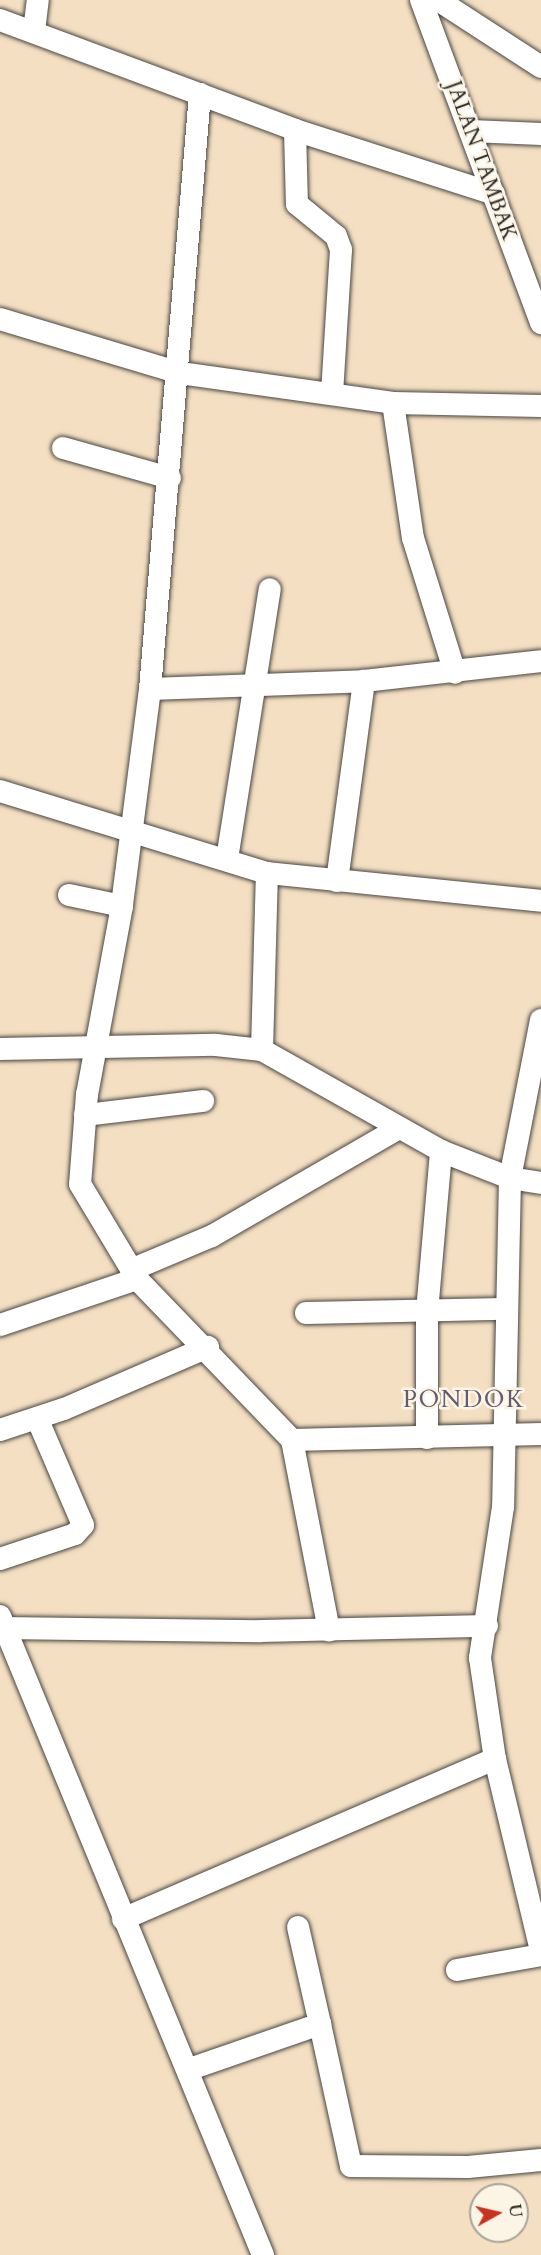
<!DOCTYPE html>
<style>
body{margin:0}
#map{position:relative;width:541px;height:2255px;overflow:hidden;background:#f4dfc2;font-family:Cardo,serif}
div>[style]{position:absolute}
.roads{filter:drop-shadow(0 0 2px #494642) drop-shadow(0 0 2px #494642)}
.minor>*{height:22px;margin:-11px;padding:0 11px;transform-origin:11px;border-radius:11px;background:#fff}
span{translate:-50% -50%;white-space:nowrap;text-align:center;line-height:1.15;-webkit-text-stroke:5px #fcf5e5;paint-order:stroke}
.street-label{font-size:21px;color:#2b2b2b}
.quarter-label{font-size:24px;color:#655b71;letter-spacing:1.5px}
.north{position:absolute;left:469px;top:2183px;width:60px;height:60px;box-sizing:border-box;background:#fcf5e5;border:2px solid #a8a49b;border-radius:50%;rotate:82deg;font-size:16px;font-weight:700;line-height:24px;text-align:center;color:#2b2b2b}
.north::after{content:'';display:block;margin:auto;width:21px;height:27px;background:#c8321e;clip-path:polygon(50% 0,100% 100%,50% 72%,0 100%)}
</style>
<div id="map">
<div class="roads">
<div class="minor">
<i style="left:421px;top:0;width:345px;rotate:69.6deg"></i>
<i style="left:438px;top:0;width:123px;rotate:33deg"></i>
<i style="left:0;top:20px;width:315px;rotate:20.4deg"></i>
<i style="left:295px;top:130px;width:209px;rotate:17.8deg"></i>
<i style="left:34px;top:31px;width:31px;rotate:-83deg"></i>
<i style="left:200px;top:94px;width:597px;rotate:94.8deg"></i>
<i style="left:150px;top:689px;width:219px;rotate:97.4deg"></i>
<i style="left:122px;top:906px;width:191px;rotate:100.5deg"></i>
<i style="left:87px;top:1094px;width:90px;rotate:94.4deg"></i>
<i style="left:80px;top:1184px;width:111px;rotate:59deg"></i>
<i style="left:137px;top:1279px;width:223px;rotate:46.1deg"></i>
<i style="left:292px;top:1440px;width:194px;rotate:79deg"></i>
<i style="left:295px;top:130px;width:74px;rotate:88.5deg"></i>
<i style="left:297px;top:204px;width:50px;rotate:39.4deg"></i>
<i style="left:336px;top:236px;width:15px;rotate:70deg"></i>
<i style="left:341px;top:250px;width:142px;rotate:93.6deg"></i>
<i style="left:471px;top:131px;width:70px;rotate:2.5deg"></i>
<i style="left:0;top:319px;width:188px;rotate:16.7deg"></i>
<i style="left:180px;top:373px;width:215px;rotate:8deg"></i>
<i style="left:393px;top:403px;width:148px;rotate:1.2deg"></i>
<i style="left:393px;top:403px;width:136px;rotate:81.6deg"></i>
<i style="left:413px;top:538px;width:141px;rotate:72.7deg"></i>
<i style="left:63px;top:448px;width:111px;rotate:15.7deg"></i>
<i style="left:150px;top:689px;width:214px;rotate:-2.1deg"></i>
<i style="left:364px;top:681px;width:178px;rotate:-6.4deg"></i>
<i style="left:0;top:791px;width:279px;rotate:17.1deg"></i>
<i style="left:267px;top:873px;width:275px;rotate:5.8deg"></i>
<i style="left:227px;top:859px;width:273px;rotate:-81deg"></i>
<i style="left:337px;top:881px;width:202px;rotate:-82.3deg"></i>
<i style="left:69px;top:895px;width:54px;rotate:11.7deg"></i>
<i style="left:541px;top:1020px;width:161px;rotate:101.1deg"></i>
<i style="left:510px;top:1178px;width:329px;rotate:91.2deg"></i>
<i style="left:503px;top:1507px;width:153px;rotate:98.7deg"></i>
<i style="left:480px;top:1658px;width:102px;rotate:81.6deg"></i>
<i style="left:495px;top:1759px;width:196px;rotate:76.5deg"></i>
<i style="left:0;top:1049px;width:216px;rotate:-1.1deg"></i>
<i style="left:216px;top:1045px;width:46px;rotate:6.2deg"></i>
<i style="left:262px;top:1050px;width:206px;rotate:29.4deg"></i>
<i style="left:441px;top:1151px;width:74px;rotate:21.4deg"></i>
<i style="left:510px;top:1178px;width:31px;rotate:9deg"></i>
<i style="left:262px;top:1050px;width:177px;rotate:-88.4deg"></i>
<i style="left:85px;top:1115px;width:119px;rotate:-6.8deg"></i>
<i style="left:131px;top:1270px;width:88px;rotate:-22.8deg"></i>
<i style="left:212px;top:1236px;width:214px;rotate:-30deg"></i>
<i style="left:306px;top:1313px;width:198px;rotate:-1.2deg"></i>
<i style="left:0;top:1325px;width:145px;rotate:-18.6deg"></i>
<i style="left:0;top:1430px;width:67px;rotate:-18.2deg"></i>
<i style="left:64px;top:1409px;width:157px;rotate:-23.3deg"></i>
<i style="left:427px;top:1438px;width:126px;rotate:-90deg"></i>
<i style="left:427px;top:1312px;width:162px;rotate:-85deg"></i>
<i style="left:292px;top:1440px;width:249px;rotate:-1.4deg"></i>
<i style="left:0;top:1559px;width:79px;rotate:-18.4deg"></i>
<i style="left:75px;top:1534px;width:12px;rotate:-48deg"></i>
<i style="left:83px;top:1525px;width:116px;rotate:-113.3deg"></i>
<i style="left:0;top:1616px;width:691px;rotate:67.63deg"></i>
<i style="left:0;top:1628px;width:261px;rotate:0.7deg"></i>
<i style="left:261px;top:1631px;width:226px;rotate:-1.3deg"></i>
<i style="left:123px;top:1919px;width:405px;rotate:-23.3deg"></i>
<i style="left:298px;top:1927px;width:99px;rotate:77.2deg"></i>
<i style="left:457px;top:1970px;width:85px;rotate:-10.1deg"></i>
<i style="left:190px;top:2069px;width:138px;rotate:-19.1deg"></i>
<i style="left:320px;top:2024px;width:145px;rotate:77.7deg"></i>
<i style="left:351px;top:2166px;width:117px;rotate:0.5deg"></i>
<i style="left:468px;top:2167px;width:73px;rotate:-5.5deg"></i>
</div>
</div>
<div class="street-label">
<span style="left:481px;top:161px;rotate:70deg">JALAN TAMBAK</span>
</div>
<div class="quarter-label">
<span style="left:464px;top:1400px">PONDOK</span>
</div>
<div class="north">U</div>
</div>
